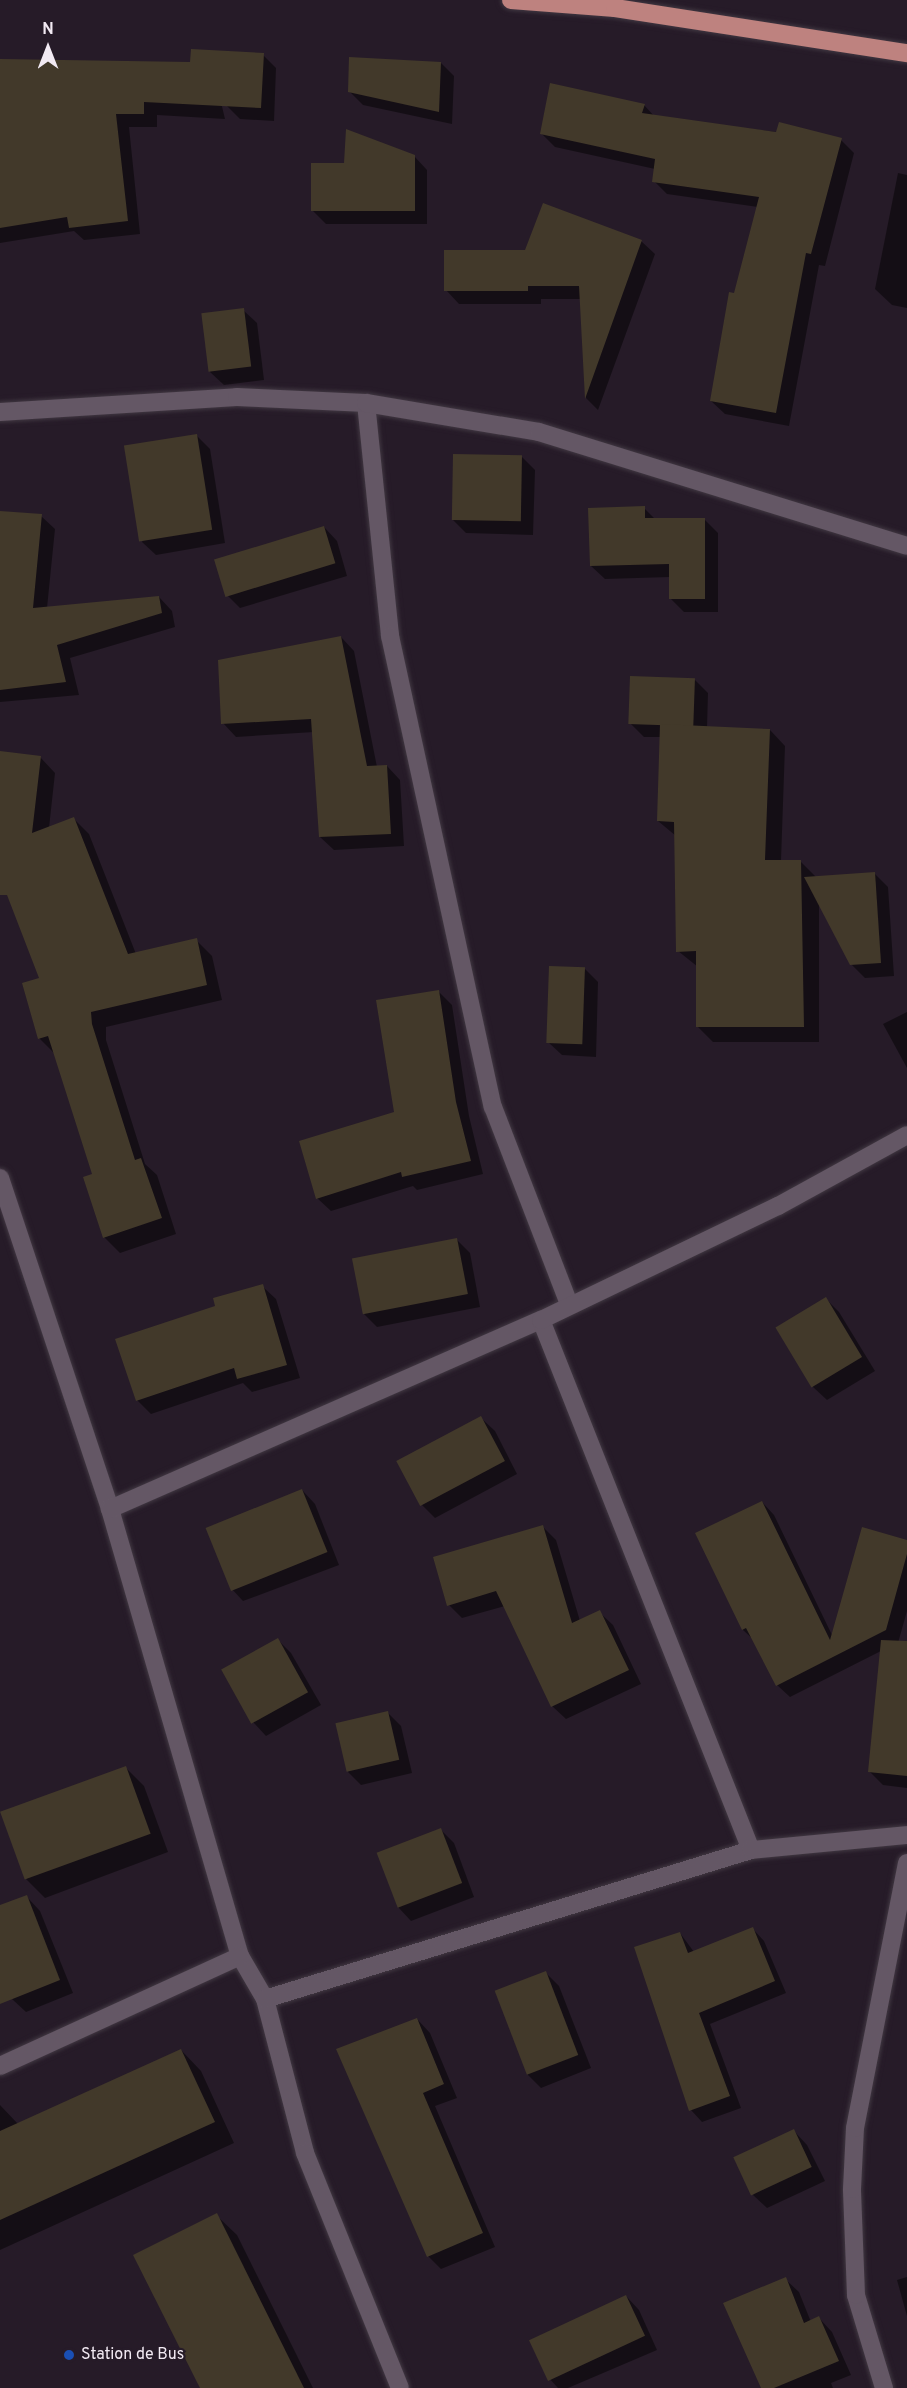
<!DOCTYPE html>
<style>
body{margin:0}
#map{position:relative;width:907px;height:2388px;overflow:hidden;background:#261b28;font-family:Overpass,sans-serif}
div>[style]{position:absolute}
.shadow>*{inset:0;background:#0007}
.building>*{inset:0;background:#42392a;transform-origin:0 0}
.roads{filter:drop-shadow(0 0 2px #413842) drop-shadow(0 0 2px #413842)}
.minor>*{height:18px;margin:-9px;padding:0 9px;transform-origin:9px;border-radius:9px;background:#645765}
.major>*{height:18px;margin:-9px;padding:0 9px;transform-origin:9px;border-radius:9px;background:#be827f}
.dots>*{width:16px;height:16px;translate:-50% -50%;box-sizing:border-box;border:3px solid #261b28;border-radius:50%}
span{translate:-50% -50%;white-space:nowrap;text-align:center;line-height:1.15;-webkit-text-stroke:4.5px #261b28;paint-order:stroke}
.poi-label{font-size:16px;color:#f2eaf3}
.left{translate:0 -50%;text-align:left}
.north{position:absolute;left:18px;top:18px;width:60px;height:60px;-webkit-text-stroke:4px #261b28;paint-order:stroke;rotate:0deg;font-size:16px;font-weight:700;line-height:24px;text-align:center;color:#f2eaf3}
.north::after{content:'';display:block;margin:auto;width:21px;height:27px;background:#f2eaf3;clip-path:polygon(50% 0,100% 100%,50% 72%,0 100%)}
</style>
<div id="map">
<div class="shadow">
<i style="clip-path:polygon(263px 55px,276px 68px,274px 121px,240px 119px,227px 106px)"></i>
<i style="clip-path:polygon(441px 63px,454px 76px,452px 124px,363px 105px,349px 91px)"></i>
<i style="clip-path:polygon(215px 77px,225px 119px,157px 115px,157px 127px,129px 127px,140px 234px,84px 240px,74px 231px,0 243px,0 83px)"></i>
<i style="clip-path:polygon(644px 105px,655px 117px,841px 140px,854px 153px,825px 266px,819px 265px,789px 426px,725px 414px,711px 401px,758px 207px,667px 194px,654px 181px,655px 169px,555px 147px,541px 133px)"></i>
<i style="clip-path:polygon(414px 156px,427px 170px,427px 224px,326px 224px,312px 210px,346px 164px)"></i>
<i style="clip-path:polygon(898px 173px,907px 175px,907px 308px,892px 305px,875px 289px)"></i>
<i style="clip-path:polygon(641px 241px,655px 254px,598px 410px,586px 398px,581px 299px,541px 299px,541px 304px,459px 304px,446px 290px,526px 252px)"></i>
<i style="clip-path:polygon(243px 310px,257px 323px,264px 380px,224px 385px,210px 372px)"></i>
<i style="clip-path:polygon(196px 435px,210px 449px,225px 543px,156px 555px,142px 542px)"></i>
<i style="clip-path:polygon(522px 457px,535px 470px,533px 535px,466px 533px,453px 520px)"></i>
<i style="clip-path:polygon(644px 508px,656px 520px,705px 520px,718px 533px,718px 612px,684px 612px,670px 598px,670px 577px,605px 579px,591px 566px)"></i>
<i style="clip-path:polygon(0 512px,41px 516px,55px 529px,47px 608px,159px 597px,172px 611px,175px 627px,70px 658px,79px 695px,0 702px)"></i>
<i style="clip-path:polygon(324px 527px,337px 541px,347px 576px,240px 608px,226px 594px)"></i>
<i style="clip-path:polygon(341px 637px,354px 651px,377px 767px,387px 766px,400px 780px,404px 846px,334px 850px,320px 837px,314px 732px,236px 737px,223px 723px)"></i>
<i style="clip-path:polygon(695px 680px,708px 693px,707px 728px,770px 730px,785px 746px,781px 861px,800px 861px,816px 877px,875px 874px,888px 887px,894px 976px,865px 978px,851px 964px,819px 902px,819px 1042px,713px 1042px,698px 1027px,698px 967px,678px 951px,676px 836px,658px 821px,661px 737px,644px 737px,630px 723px)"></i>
<i style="clip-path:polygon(0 753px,40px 757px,55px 773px,49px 828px,74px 819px,89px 834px,136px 954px,196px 940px,212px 956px,222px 1000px,106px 1027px,106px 1040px,145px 1164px,157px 1175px,176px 1234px,120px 1253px,104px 1237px,94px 1175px,55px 1054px,39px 1038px,42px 979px,0 874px)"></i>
<i style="clip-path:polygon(585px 969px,598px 982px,596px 1057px,562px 1055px,548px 1042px)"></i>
<i style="clip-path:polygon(438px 991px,452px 1005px,469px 1116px,483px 1174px,417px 1190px,413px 1186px,331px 1211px,317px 1198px,395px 1113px)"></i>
<i style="clip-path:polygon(907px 1012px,907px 1068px,883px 1024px)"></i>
<i style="clip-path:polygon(457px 1240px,470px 1253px,480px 1307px,377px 1327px,364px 1314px)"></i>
<i style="clip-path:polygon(262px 1286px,276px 1299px,300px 1378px,252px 1392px,243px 1383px,151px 1414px,137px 1400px,217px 1307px)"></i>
<i style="clip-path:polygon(826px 1299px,839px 1312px,875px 1371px,827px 1400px,813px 1387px,777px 1327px)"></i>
<i style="clip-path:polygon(481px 1418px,495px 1431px,517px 1474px,435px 1518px,421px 1504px)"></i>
<i style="clip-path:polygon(302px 1490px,315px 1504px,339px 1565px,243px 1601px,230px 1587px)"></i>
<i style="clip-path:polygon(762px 1502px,774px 1515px,832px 1635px,907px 1541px,907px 1611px,898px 1643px,907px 1642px,907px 1788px,883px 1785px,870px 1772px,881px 1651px,790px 1697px,777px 1685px,755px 1641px,743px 1630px,697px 1534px)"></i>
<i style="clip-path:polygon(542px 1526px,556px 1540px,580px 1621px,599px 1612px,613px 1625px,641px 1684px,566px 1719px,552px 1706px,505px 1606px,462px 1618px,449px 1605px)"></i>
<i style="clip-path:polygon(278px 1640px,291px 1653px,321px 1705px,266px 1736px,253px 1722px,223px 1671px)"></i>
<i style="clip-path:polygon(388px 1713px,401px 1726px,412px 1773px,361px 1785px,348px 1772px)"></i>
<i style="clip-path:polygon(125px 1767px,144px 1786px,168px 1852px,45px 1898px,26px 1879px)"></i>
<i style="clip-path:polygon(441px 1830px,454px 1843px,474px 1897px,411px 1921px,398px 1907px)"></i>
<i style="clip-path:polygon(27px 1897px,40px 1911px,73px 1993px,26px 2012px,12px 1999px,0 1968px,0 1907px)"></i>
<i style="clip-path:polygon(753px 1929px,764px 1941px,786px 1993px,710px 2024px,741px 2108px,702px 2122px,691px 2110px,680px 1933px,694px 1952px)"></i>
<i style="clip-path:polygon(546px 1973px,559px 1986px,591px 2068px,541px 2088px,527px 2074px)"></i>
<i style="clip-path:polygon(417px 2019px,430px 2033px,457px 2098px,435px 2106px,495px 2247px,441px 2269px,428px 2256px)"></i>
<i style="clip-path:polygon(181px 2050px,201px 2071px,234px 2143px,0 2250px,0 2105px,18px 2124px)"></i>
<i style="clip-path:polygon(794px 2131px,807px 2145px,825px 2181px,767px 2208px,753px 2195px)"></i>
<i style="clip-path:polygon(216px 2215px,237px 2235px,313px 2388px,202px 2388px)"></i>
<i style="clip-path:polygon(907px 2277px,907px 2316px,897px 2280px)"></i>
<i style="clip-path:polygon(785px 2279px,799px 2292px,811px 2322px,819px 2318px,832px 2332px,851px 2375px,831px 2383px,833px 2388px,762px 2388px)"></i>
<i style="clip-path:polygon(626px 2296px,639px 2310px,657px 2350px,568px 2388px,558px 2388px,548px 2377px)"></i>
</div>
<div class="building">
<i style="clip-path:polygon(191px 49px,264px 53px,261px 108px,144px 102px,144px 114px,116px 114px,128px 221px,69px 228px,67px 217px,0 228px,0 59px,190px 62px)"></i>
<i style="clip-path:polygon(349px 57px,441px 62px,439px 112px,348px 92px)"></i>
<i style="clip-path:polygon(550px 83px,645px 104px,642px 113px,776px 132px,779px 122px,842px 138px,811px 254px,806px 253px,776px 413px,710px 401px,729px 292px,734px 293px,759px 197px,652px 182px,655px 159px,540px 134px)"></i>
<i style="clip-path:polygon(346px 129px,415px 155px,415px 211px,311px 211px,311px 163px,344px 163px)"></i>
<i style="clip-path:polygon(543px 203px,642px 240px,585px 399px,579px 286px,528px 286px,528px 291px,444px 291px,444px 250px,525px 250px)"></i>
<i style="left:244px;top:308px;width:59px;height:43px;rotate:83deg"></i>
<i style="left:197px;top:434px;width:97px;height:74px;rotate:81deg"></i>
<i style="left:453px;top:454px;width:69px;height:66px;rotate:1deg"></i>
<i style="clip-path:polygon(645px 506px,645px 518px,705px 518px,705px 599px,669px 599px,669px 564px,590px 566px,588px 508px)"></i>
<i style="clip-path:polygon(0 511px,42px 514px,33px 608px,159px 596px,162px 613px,57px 645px,66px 682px,0 690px)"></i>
<i style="left:324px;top:526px;width:39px;height:115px;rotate:73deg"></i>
<i style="clip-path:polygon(341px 636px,367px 766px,387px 765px,391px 834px,319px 837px,311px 719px,221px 724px,218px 660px)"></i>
<i style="left:630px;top:676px;width:65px;height:48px;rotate:2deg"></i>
<i style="clip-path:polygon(660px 724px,770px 729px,765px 860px,801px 860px,804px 1027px,696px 1027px,696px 951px,676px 952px,674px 822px,657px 821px)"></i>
<i style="clip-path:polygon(0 751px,41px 756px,32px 833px,74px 817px,128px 954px,197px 938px,207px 985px,91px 1012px,92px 1024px,135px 1160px,141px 1158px,162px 1218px,103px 1238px,83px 1177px,92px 1174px,48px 1036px,38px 1039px,22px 983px,39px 978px,7px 895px,0 895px)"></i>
<i style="clip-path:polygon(875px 872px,881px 963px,850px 965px,804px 877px)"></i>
<i style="left:549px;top:966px;width:36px;height:77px;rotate:2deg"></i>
<i style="clip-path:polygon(439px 990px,456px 1102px,471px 1161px,402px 1177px,401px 1172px,316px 1199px,299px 1141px,394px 1112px,376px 1000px)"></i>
<i style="left:457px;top:1238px;width:57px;height:107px;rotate:79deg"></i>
<i style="clip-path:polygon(263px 1284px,287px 1365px,237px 1379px,234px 1368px,136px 1401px,115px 1339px,215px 1306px,213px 1298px)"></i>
<i style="left:826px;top:1297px;width:70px;height:59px;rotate:59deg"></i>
<i style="left:481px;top:1416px;width:51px;height:96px;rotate:62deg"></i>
<i style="left:302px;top:1489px;width:68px;height:104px;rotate:68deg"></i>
<i style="clip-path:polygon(762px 1501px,830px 1640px,862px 1527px,907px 1540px,907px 1554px,886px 1630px,776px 1686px,746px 1628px,742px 1630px,695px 1533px)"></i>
<i style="clip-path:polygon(543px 1525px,572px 1623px,600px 1610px,629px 1670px,551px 1707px,496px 1591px,447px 1606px,433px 1557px)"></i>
<i style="left:278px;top:1638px;width:62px;height:65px;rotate:61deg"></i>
<i style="clip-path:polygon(881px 1640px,907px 1641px,907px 1776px,868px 1772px)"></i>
<i style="left:388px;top:1711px;width:50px;height:54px;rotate:77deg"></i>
<i style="left:126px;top:1766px;width:72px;height:134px;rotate:70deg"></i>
<i style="left:441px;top:1828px;width:59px;height:69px;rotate:69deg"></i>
<i style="clip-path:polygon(27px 1895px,60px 1980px,0 2004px,0 1905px)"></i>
<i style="clip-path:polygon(753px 1927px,775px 1981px,699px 2013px,730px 2096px,689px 2111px,634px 1947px,680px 1932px,688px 1953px)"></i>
<i style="left:546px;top:1971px;width:90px;height:55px;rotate:69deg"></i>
<i style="clip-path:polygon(417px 2018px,444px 2084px,423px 2093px,483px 2233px,427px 2257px,336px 2049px)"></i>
<i style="clip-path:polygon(181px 2049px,215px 2122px,0 2220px,0 2131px)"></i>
<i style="left:794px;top:2129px;width:42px;height:67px;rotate:65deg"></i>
<i style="clip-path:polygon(217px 2213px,304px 2388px,200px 2388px,133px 2255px)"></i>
<i style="clip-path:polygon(786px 2277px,804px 2323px,819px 2316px,839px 2361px,774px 2388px,761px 2388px,723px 2303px)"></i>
<i style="left:626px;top:2295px;width:45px;height:107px;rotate:65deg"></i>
</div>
<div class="roads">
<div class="minor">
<i style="left:366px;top:403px;width:234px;rotate:84.1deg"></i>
<i style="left:390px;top:636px;width:482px;rotate:77.7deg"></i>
<i style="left:493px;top:1107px;width:211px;rotate:68.9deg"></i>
<i style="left:0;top:412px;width:237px;rotate:-3.6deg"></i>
<i style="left:237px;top:397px;width:129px;rotate:2.7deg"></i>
<i style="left:366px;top:403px;width:175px;rotate:9.5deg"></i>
<i style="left:539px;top:432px;width:385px;rotate:17.2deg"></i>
<i style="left:0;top:1178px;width:349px;rotate:71.6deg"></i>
<i style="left:110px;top:1509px;width:466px;rotate:73.8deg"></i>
<i style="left:240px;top:1956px;width:50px;rotate:59.8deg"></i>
<i style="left:265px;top:1999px;width:159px;rotate:75.4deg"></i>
<i style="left:305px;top:2153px;width:253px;rotate:68deg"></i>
<i style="left:110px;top:1509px;width:471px;rotate:-23.7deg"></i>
<i style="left:751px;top:1850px;width:570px;rotate:-111.61deg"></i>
<i style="left:541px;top:1320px;width:263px;rotate:-25.7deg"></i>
<i style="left:778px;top:1206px;width:147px;rotate:-28.8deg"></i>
<i style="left:265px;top:1999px;width:508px;rotate:-17.04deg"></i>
<i style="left:751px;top:1850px;width:157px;rotate:-5.5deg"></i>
<i style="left:0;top:2066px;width:264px;rotate:-24.6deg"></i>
<i style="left:884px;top:2388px;width:97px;rotate:-106.8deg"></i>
<i style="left:856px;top:2295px;width:106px;rotate:-92.2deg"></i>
<i style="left:852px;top:2189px;width:61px;rotate:-87.2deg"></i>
<i style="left:855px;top:2128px;width:270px;rotate:-78.9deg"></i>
</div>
<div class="major">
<i style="left:511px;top:0;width:104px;rotate:4.4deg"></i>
<i style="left:615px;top:8px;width:295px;rotate:8.8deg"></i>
</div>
</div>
<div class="dots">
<i style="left:69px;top:2355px;background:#1a4fb4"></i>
</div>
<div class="poi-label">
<span class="left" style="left:81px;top:2355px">Station de Bus</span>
</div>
<div class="north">N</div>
</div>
